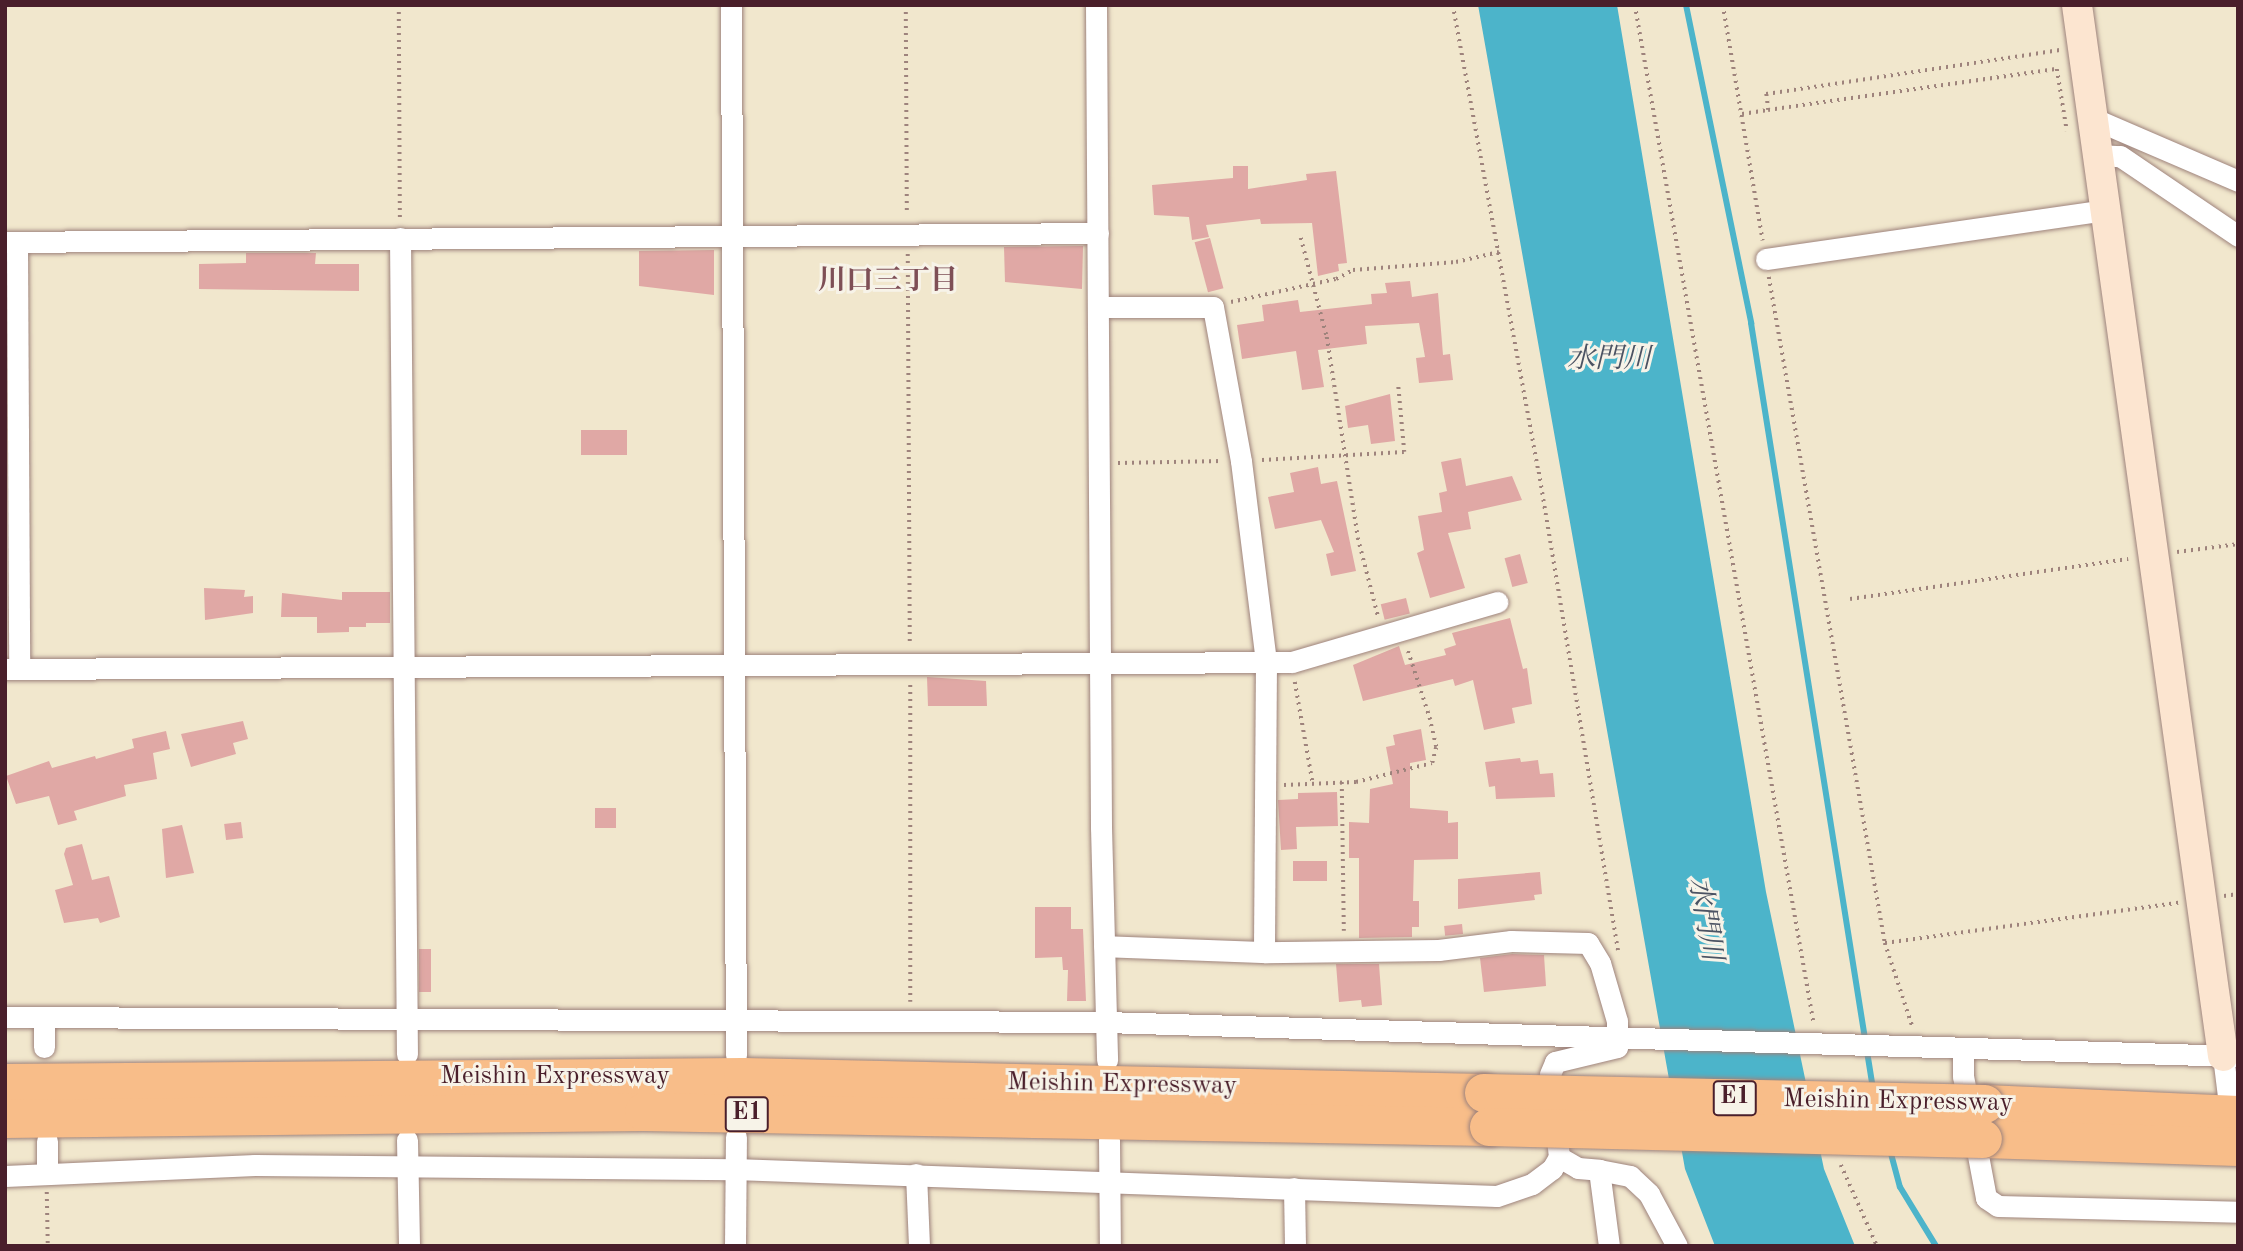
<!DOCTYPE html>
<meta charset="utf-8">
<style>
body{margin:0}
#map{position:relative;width:2243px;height:1251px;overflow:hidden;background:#f1e7cd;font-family:"Old Standard TT","Noto Serif JP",serif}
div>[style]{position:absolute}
.water>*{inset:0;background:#4cb4ca}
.stream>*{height:6px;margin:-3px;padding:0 3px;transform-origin:3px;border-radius:3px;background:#4cb4ca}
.building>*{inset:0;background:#e0a8a5;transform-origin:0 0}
.path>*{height:3.5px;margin-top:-1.75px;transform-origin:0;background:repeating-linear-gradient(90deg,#9e837c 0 2px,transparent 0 7px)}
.roads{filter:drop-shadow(0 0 2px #9e837c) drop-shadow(0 0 2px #9e837c)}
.street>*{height:21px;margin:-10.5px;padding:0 10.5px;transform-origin:10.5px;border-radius:10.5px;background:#fff}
.secondary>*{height:30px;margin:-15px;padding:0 15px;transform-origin:15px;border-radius:15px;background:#fce5d0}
.highway>*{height:38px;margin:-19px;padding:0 19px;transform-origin:19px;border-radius:19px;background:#f8bd89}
.bridges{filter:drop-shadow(0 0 2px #9e837c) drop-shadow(0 0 2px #9e837c)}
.highway-bridge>*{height:38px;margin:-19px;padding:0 19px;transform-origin:19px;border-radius:19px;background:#f8bd89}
span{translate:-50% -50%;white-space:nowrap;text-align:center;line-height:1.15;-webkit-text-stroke:6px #f7f3e8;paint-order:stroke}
.shield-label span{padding:2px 5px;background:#f7f3e8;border:2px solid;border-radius:5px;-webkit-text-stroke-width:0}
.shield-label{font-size:24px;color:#4a1f2b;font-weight:700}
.street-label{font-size:26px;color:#4a1f2b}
.neighbourhood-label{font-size:28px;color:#7e4f56;font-weight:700}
.water-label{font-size:28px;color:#4b5363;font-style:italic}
.frame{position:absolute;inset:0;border:7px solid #4a1f2b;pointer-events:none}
</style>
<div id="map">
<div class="water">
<i style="clip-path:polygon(1478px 5px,1617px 5px,1766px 892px,1824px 1169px,1855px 1246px,1715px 1246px,1685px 1169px)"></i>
</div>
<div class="stream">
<i style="left:1686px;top:5px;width:325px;rotate:78.4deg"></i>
<i style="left:1751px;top:323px;width:776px;rotate:80.95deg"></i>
<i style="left:1890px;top:1150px;width:38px;rotate:75deg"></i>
<i style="left:1900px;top:1187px;width:69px;rotate:58.6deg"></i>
</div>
<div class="building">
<i style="clip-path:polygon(1233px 166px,1248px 166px,1248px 189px,1307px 180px,1306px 174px,1336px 171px,1347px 263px,1338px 264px,1339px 271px,1318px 276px,1312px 223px,1261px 224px,1260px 219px,1206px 225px,1209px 237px,1192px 240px,1189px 217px,1154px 215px,1152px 185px,1233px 178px)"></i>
<i style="left:1210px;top:238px;width:52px;height:16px;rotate:75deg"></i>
<i style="clip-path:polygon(1083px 246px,1082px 289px,1005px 282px,1004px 247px)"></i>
<i style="clip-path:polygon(714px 250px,714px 295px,639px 286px,639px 251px)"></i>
<i style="clip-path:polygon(246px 253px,316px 253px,315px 264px,359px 264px,359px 291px,199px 289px,199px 264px,246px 263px)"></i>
<i style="clip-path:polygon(1410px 281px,1412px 297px,1438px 293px,1443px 355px,1450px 354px,1453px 380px,1419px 383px,1416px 358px,1425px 357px,1419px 323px,1365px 326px,1367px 344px,1318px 350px,1324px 387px,1302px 390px,1296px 351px,1242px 359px,1237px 325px,1264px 321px,1262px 305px,1298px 300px,1300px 312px,1372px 304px,1371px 294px,1387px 293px,1385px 283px)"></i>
<i style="clip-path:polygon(1390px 394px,1395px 441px,1371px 444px,1368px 425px,1348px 428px,1345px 406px)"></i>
<i style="left:581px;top:430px;width:46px;height:25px"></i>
<i style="clip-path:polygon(1461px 458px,1466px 486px,1512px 476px,1522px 500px,1468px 512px,1471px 529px,1448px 533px,1465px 588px,1430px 598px,1417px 553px,1424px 550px,1418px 516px,1442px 512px,1439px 493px,1447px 491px,1441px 462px)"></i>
<i style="clip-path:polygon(1318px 467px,1321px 484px,1337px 481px,1356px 571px,1331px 576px,1326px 554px,1334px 552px,1321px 520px,1275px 529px,1268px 497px,1294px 492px,1290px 473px)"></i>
<i style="left:1520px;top:554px;width:30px;height:16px;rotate:75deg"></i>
<i style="clip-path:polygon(204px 588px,245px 590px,244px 597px,253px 596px,253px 613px,205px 620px)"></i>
<i style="clip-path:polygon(342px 592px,390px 592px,390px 623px,366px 623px,366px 627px,349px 627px,349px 632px,317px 633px,317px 617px,281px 617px,282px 593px,342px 600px)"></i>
<i style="left:1406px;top:598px;width:16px;height:26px;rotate:76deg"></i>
<i style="clip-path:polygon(1510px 618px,1523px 669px,1527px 668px,1532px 704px,1512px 708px,1515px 723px,1484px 730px,1473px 680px,1455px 686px,1453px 679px,1363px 701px,1353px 665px,1399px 646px,1405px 665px,1446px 655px,1444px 649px,1456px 645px,1452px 633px)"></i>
<i style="clip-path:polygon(927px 677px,986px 681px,987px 706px,928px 706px)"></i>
<i style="clip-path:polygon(243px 721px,248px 739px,233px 743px,236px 754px,191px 767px,181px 734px)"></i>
<i style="clip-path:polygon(1421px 729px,1426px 760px,1410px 763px,1410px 808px,1448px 811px,1448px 823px,1458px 822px,1458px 859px,1414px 860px,1413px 901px,1419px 901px,1419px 927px,1412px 927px,1412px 937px,1359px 938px,1359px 858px,1349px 858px,1349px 822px,1369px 823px,1370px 789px,1393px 784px,1386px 747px,1395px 745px,1393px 735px)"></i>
<i style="clip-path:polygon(166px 731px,170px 749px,153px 753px,157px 779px,124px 785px,126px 796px,74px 811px,77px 820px,58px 825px,49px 796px,16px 804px,6px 776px,49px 761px,52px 768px,95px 756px,96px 759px,134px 748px,132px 739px)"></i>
<i style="clip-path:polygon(1520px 758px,1521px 762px,1538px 760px,1540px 774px,1553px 773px,1555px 797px,1496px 799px,1495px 786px,1489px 787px,1485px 762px)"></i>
<i style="clip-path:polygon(1337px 792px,1338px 826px,1296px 827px,1297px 849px,1281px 850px,1278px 800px,1298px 799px,1298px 793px)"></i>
<i style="left:595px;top:808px;width:21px;height:20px"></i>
<i style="left:241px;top:822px;width:16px;height:17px;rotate:83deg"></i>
<i style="clip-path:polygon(182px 825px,194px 873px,166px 878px,162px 829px)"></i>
<i style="clip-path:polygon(82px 844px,92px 880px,109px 876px,120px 917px,100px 923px,98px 918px,64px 923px,55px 890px,73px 885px,64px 854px,66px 848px)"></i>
<i style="left:1293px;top:861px;width:34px;height:20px"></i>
<i style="clip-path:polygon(1540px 872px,1542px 894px,1534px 895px,1535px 900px,1458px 909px,1458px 879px)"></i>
<i style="clip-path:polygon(1035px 907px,1071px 907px,1071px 929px,1083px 929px,1086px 1001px,1067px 1001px,1068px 970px,1063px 970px,1062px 957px,1035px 958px)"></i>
<i style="left:1462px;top:924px;width:10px;height:18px;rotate:84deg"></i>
<i style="left:419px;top:949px;width:12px;height:43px"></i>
<i style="clip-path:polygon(1512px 954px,1544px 955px,1546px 986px,1484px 992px,1480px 958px)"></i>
<i style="clip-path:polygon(1336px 964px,1379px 964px,1382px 1005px,1362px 1007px,1361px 1000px,1339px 1002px)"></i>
</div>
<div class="path">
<i style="left:399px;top:5px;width:215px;rotate:89.7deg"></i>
<i style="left:906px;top:5px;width:210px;rotate:89.7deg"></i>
<i style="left:1453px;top:5px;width:475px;rotate:79.6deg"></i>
<i style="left:1539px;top:472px;width:485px;rotate:80.6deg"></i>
<i style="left:1635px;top:5px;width:1035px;rotate:80.04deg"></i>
<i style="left:1723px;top:5px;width:239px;rotate:80.4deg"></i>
<i style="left:1768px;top:110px;width:292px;rotate:-8.1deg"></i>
<i style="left:2057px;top:69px;width:63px;rotate:80.8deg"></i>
<i style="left:1742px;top:114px;width:26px;rotate:-9deg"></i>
<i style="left:1768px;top:110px;width:16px;rotate:-97deg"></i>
<i style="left:1766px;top:94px;width:297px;rotate:-8.5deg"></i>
<i style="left:1301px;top:238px;width:102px;rotate:75.3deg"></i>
<i style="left:1327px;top:337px;width:203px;rotate:81.2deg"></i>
<i style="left:1358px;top:538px;width:81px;rotate:75.6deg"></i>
<i style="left:908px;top:254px;width:391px;rotate:89.7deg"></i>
<i style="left:1769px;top:277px;width:676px;rotate:80.12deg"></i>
<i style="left:1885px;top:943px;width:89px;rotate:71.8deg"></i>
<i style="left:1231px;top:302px;width:107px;rotate:-12.4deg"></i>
<i style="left:1336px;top:279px;width:19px;rotate:-28deg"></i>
<i style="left:1353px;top:270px;width:103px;rotate:-4.4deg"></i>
<i style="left:1456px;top:262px;width:44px;rotate:-13.1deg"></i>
<i style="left:1262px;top:460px;width:142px;rotate:-3.2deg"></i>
<i style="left:1404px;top:452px;width:66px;rotate:-95.2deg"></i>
<i style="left:1118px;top:463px;width:105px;rotate:-1.1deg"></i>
<i style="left:2177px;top:552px;width:62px;rotate:-7.5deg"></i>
<i style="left:1850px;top:599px;width:281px;rotate:-8.2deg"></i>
<i style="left:1295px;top:682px;width:104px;rotate:80deg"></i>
<i style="left:1342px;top:782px;width:149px;rotate:89.2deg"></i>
<i style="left:1284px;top:785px;width:72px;rotate:-2.4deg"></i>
<i style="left:1356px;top:782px;width:78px;rotate:-14deg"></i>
<i style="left:1432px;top:763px;width:16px;rotate:-76deg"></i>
<i style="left:1436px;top:747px;width:28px;rotate:-103deg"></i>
<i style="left:1430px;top:720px;width:75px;rotate:-107.9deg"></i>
<i style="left:2224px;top:896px;width:14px;rotate:-8deg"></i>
<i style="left:1885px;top:943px;width:296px;rotate:-7.8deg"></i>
<i style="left:910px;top:1002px;width:317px;rotate:-90deg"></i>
<i style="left:1841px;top:1165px;width:89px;rotate:66deg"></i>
<i style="left:47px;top:1192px;width:54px;rotate:88.9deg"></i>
</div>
<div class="roads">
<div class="street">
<i style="left:731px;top:5px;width:1050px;rotate:89.73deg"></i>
<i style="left:1096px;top:5px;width:822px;rotate:89.65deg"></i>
<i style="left:1101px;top:827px;width:233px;rotate:88.5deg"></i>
<i style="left:2092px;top:118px;width:159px;rotate:23.3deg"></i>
<i style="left:2098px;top:155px;width:22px;rotate:3deg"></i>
<i style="left:2120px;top:156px;width:143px;rotate:34.1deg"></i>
<i style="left:400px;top:238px;width:816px;rotate:89.51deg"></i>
<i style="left:5px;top:242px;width:1093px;rotate:-0.47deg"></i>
<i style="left:17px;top:242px;width:427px;rotate:89.7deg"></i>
<i style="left:1766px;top:259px;width:344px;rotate:-8.2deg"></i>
<i style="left:1098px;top:307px;width:115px"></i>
<i style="left:1213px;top:307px;width:157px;rotate:79.7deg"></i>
<i style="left:1241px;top:461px;width:202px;rotate:82.9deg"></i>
<i style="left:1266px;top:661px;width:291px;rotate:90.4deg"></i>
<i style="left:1264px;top:952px;width:160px;rotate:-177.9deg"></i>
<i style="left:5px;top:669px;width:1287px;rotate:-0.31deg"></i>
<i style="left:1292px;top:662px;width:214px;rotate:-16.3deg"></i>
<i style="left:5px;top:1017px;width:1100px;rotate:0.26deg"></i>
<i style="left:1105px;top:1022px;width:1134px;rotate:1.72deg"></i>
<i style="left:44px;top:1017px;width:30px;rotate:90deg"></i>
<i style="left:1963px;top:1048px;width:28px;rotate:90deg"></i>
<i style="left:1963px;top:1076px;width:124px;rotate:79.3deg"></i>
<i style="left:1986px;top:1198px;width:14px;rotate:34deg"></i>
<i style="left:1998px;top:1206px;width:240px;rotate:1.4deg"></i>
<i style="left:2223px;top:1056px;width:40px;rotate:82.9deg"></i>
<i style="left:407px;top:1140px;width:106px;rotate:88.9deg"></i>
<i style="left:1109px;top:1140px;width:106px;rotate:89.5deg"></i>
<i style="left:47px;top:1141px;width:33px;rotate:90deg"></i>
<i style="left:1559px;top:1157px;width:22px;rotate:30deg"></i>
<i style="left:1578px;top:1168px;width:21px;rotate:5deg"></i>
<i style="left:1599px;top:1170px;width:77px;rotate:82.5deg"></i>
<i style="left:1599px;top:1170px;width:32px;rotate:11deg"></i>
<i style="left:1630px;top:1176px;width:26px;rotate:43deg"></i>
<i style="left:1649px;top:1194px;width:59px;rotate:61.7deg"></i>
<i style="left:916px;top:1174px;width:72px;rotate:87.6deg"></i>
<i style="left:5px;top:1176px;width:250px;rotate:-2.5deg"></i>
<i style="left:255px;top:1165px;width:479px;rotate:0.5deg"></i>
<i style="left:734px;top:1169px;width:763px;rotate:2.03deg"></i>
<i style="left:1497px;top:1196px;width:37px;rotate:-19deg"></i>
<i style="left:1532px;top:1184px;width:25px;rotate:-37deg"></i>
<i style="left:1552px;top:1169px;width:14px;rotate:-60deg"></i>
<i style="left:1559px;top:1157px;width:83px;rotate:-96.2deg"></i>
<i style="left:1550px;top:1074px;width:13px;rotate:-67deg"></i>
<i style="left:1555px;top:1062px;width:64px;rotate:-13.6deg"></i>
<i style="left:1617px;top:1047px;width:26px;rotate:-90deg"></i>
<i style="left:1617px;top:1021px;width:60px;rotate:-106.3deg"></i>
<i style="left:1600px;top:963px;width:23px;rotate:-121deg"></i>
<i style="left:1588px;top:943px;width:77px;rotate:-178.5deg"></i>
<i style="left:1511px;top:941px;width:73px;rotate:172.9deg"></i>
<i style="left:1439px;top:950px;width:175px;rotate:179.3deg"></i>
<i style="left:1294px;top:1188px;width:58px;rotate:89deg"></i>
<i style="left:735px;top:1246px;width:109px;rotate:-89.5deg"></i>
</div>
<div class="secondary">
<i style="left:2077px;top:5px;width:1061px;rotate:82.09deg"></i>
</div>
<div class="highway">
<i style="left:5px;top:1083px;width:738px;rotate:-0.47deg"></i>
<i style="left:743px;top:1077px;width:741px;rotate:1.24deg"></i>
<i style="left:1985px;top:1104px;width:253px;rotate:2.5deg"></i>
<i style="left:5px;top:1119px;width:639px;rotate:-0.63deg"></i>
<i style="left:644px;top:1112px;width:845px;rotate:1.02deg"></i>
<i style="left:1983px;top:1139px;width:255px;rotate:1.8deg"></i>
</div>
</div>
<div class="bridges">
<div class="highway-bridge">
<i style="left:1484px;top:1093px;width:501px;rotate:1.26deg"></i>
<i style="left:1489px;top:1127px;width:494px;rotate:1.4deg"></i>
</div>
</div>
<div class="shield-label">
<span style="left:1735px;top:1098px">E1</span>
<span style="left:747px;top:1114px">E1</span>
</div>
<div class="street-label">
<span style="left:555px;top:1077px">Meishin Expressway</span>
<span style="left:1122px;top:1085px;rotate:1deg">Meishin Expressway</span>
<span style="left:1898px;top:1102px;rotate:1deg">Meishin Expressway</span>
</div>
<div class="neighbourhood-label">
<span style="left:888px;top:282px">川口三丁目</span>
</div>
<div class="water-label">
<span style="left:1609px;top:360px">水門川</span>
<span style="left:1704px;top:919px;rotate:80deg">水門川</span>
</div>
<div class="frame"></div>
</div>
